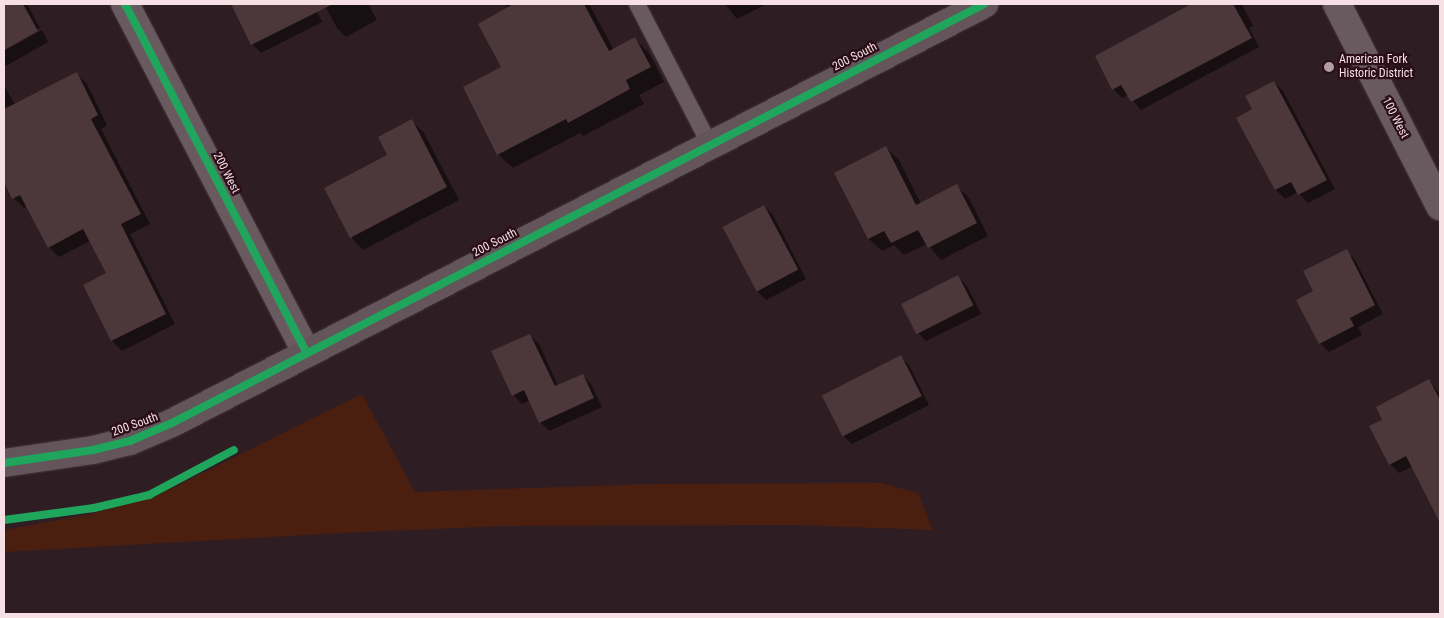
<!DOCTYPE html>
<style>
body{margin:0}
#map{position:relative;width:1444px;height:618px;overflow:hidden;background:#2e1d23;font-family:"Roboto Condensed",sans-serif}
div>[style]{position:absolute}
.green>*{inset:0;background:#4b1f10}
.shadow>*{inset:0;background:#0007}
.building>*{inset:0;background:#4c373a;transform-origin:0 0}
.roads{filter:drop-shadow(0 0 1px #46383c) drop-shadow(0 0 1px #46383c)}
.lane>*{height:16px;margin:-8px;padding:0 8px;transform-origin:8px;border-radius:8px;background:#685a5e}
.street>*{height:28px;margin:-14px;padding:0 14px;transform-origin:14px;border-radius:14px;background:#685a5e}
.secondary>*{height:28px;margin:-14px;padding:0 14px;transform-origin:14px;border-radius:14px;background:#64555a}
.cycleway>*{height:8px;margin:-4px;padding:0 4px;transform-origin:4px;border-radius:4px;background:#20a55d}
.dots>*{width:14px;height:14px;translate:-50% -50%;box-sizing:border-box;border:2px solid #2a0d17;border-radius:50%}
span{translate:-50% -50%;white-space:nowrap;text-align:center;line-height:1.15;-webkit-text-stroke:4.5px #2a0d17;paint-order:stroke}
.street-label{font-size:12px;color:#f6e0e5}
.poi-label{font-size:12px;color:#f6e0e5}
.left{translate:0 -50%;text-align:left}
.frame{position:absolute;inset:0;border:5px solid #f6e0e5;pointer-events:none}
</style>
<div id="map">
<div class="green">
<i style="clip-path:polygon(362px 394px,415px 492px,651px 484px,881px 483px,918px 493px,933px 530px,794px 525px,504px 526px,341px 533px,4px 552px,4px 530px,90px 514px,154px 497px)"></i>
</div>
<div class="shadow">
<i style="clip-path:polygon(4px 4px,27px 4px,40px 28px,4px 49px)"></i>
<i style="clip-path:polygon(232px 4px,313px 4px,322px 22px,261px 53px,252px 44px)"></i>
<i style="clip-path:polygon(324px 4px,368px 4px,377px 20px,346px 37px,337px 28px)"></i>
<i style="clip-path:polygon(505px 4px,589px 4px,614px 50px,635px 39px,649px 53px,664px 82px,639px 95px,644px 104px,583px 136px,580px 133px,513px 168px,498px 154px,508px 8px)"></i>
<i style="clip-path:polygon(725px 4px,767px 4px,737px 19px)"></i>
<i style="clip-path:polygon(1193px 4px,1242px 4px,1253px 26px,1249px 28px,1259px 47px,1141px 110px,1128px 95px,1122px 98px,1113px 89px,1096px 56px)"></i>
<i style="clip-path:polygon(42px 30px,48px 42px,4px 67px,4px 51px)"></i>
<i style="clip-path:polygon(77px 74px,87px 84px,107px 125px,101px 129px,150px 224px,130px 234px,175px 324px,122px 351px,112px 341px,108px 274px,90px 241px,59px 257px,49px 247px,28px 206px,24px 208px,14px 198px,4px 179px,4px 85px,15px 105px)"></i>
<i style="clip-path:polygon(1274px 82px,1283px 91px,1335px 189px,1308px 203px,1298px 192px,1285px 199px,1276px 190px,1238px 118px,1254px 110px)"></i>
<i style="clip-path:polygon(412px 121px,424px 133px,459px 200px,363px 250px,351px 237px,388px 155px)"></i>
<i style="clip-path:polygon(886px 148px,899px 160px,921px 204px,957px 186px,969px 198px,988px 236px,941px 260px,927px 244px,904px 255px,894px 245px,882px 251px,869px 239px,836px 173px)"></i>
<i style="clip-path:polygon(764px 206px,773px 215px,806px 279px,766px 300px,757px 291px)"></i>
<i style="clip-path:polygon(1346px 251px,1355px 260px,1383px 314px,1358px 327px,1362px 335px,1329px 352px,1320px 343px,1315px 292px)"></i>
<i style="clip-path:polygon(958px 277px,967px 286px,981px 314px,926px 341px,917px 332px,903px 305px)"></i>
<i style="clip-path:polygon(530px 335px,539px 344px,558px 386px,582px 375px,591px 384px,602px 407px,549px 431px,540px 422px,530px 400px,522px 404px,513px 395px)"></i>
<i style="clip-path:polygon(900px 356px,909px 365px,929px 405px,852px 444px,843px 436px,823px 396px)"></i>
<i style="clip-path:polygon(1429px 381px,1440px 394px,1440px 520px,1413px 466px,1399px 473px,1390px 464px,1384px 420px)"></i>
</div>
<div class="building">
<i style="clip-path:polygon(4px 4px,23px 4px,38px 31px,4px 50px)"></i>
<i style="clip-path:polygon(231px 4px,333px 4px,251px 45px)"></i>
<i style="clip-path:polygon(513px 4px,584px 4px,609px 51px,635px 37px,651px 67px,626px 80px,630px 89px,568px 123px,566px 119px,497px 155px,463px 87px,501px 67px,478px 24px)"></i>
<i style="clip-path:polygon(1191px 4px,1233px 4px,1252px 38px,1131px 102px,1121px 85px,1112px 90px,1095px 56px)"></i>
<i style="clip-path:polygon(77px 72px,98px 115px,91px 119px,141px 214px,121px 224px,166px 314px,111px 341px,83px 285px,106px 273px,83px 229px,48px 248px,20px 195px,12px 199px,4px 182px,4px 109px)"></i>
<i style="clip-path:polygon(1274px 81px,1327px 180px,1298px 195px,1291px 182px,1275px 190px,1236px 118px,1252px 109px,1245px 96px)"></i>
<i style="clip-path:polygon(412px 119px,447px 187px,350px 238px,324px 188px,387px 155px,378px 137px)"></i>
<i style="clip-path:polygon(886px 146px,916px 205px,957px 184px,977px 223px,928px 248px,918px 230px,891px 243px,884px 231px,868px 239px,834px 173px)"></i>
<i style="left:764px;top:205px;width:73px;height:47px;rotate:62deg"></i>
<i style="clip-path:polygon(1347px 249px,1375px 305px,1350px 318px,1354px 326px,1319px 344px,1296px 300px,1313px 291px,1303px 271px)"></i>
<i style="left:958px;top:275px;width:34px;height:64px;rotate:63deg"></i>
<i style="clip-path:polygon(530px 334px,555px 386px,583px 374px,594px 398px,539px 423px,524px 390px,512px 396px,491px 351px)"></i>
<i style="left:901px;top:355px;width:46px;height:89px;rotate:63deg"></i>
<i style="clip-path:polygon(1429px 379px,1440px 400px,1440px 523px,1406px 456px,1389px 465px,1369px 426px,1382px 420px,1376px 407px)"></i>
</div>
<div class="roads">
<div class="lane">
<i style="left:637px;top:4px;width:159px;rotate:62.6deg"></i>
</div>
<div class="street">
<i style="left:125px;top:4px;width:392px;rotate:62.5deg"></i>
<i style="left:1337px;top:4px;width:227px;rotate:63deg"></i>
</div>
<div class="secondary">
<i style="left:4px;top:463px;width:90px;rotate:-8.3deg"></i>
<i style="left:93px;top:450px;width:38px;rotate:-14deg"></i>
<i style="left:130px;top:441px;width:46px;rotate:-23.2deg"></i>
<i style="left:172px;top:423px;width:914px;rotate:-27.29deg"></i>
</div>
</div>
<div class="cycleway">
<i style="left:125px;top:4px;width:392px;rotate:62.5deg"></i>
<i style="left:4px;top:463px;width:90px;rotate:-8.3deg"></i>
<i style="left:93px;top:450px;width:38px;rotate:-14deg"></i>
<i style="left:130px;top:441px;width:46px;rotate:-23.2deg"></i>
<i style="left:172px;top:423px;width:914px;rotate:-27.29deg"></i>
<i style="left:4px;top:520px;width:91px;rotate:-7.6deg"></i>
<i style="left:94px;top:508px;width:57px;rotate:-13.3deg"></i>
<i style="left:149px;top:495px;width:96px;rotate:-27.9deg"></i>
</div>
<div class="dots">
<i style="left:1329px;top:67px;background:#b09ca1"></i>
</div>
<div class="street-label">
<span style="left:855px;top:57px;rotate:-27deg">200 South</span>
<span style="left:1395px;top:118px;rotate:63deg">100 West</span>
<span style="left:226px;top:173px;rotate:63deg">200 West</span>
<span style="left:495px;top:243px;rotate:-27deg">200 South</span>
<span style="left:135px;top:425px;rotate:-20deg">200 South</span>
</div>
<div class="poi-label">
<span class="left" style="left:1339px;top:67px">American Fork<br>Historic District</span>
</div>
<div class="frame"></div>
</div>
